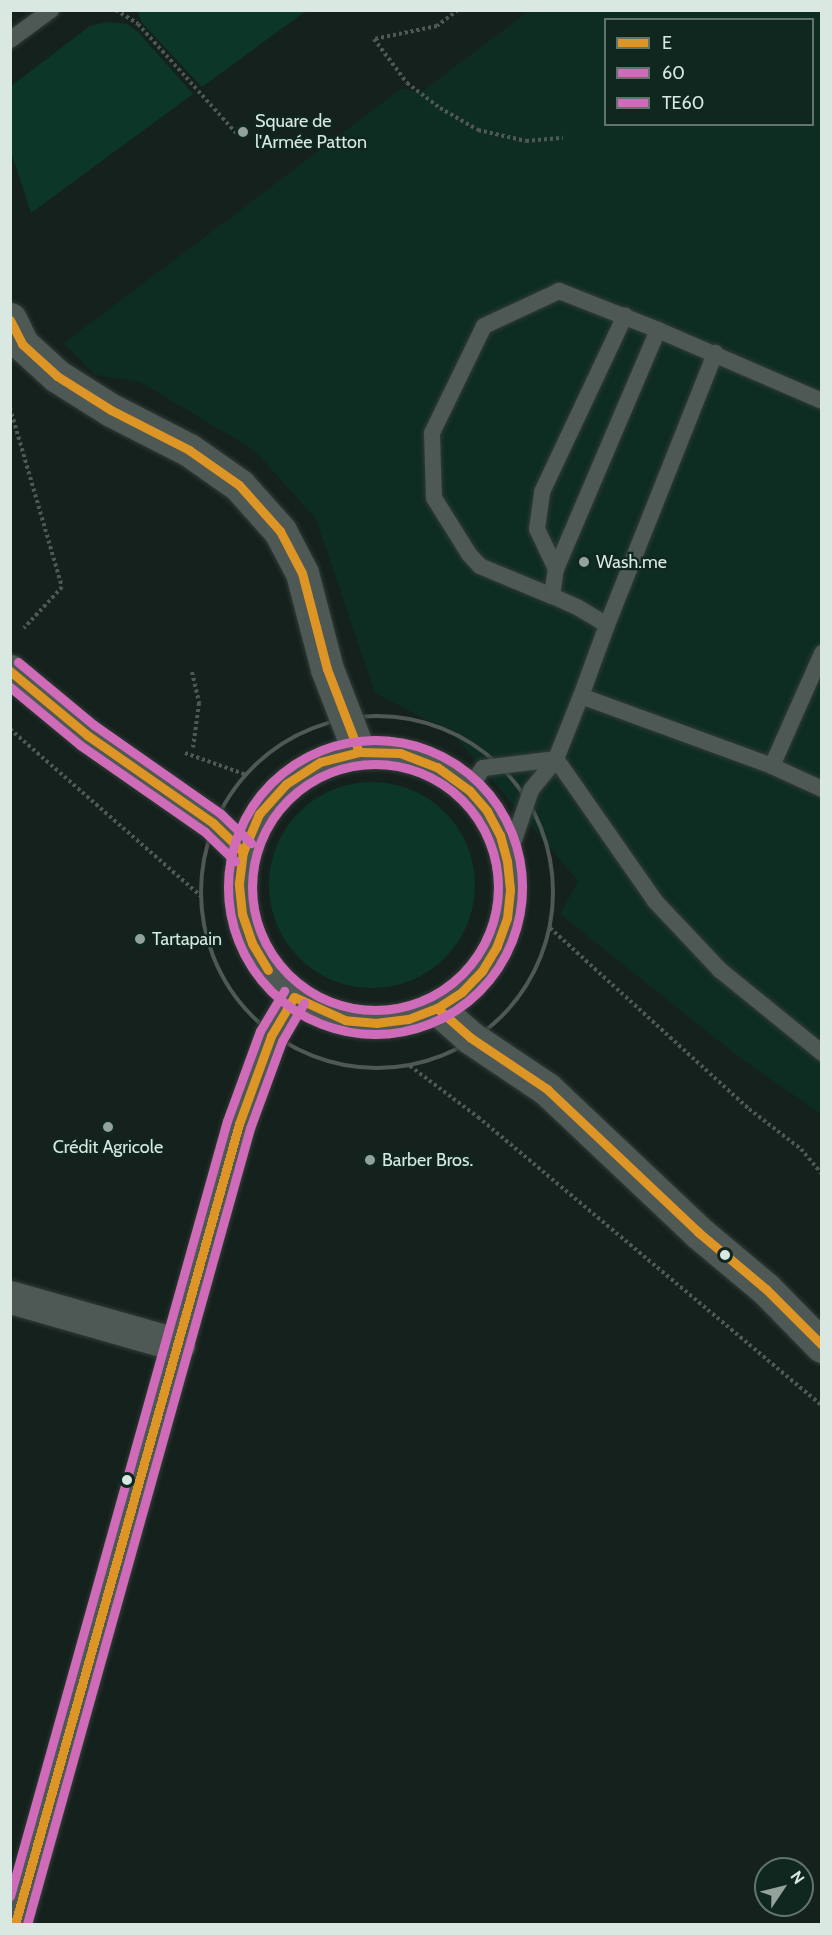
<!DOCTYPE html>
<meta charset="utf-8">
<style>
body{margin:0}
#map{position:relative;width:832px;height:1935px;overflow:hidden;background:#15211d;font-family:Cabin,sans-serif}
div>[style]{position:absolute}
.built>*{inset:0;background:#0d2d22}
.green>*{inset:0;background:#0b3628}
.round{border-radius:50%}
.path>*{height:4px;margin-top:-2px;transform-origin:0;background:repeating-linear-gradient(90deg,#4f5854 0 3px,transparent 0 6px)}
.path>.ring{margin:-2px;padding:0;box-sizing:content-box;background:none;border:4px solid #4f5854;border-radius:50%}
.roads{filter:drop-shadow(0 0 2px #313b36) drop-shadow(0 0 2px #313b36)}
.lane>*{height:16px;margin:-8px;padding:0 8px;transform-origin:8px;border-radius:8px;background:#4e5854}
.street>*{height:33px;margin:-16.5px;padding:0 16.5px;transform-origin:16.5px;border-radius:16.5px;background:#4e5854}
.secondary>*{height:33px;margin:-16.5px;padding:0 16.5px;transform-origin:16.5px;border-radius:16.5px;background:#4e5854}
.secondary>.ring{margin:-16.5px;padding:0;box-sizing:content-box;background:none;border:33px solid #4e5854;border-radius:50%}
.bus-1>*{height:9px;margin:-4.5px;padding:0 4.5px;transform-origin:4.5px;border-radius:4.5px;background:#dd9525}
.bus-2>*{height:9px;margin:-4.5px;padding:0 4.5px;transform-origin:4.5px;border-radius:4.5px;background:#d06bb9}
.bus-2>.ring{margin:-4.5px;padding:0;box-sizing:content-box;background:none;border:9px solid #d06bb9;border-radius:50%}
.bus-3>*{height:9px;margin:-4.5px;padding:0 4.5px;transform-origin:4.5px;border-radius:4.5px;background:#d06bb9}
.bus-3>.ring{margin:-4.5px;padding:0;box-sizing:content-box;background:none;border:9px solid #d06bb9;border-radius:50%}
.dots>*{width:16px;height:16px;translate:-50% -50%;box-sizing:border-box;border:3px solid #0f271e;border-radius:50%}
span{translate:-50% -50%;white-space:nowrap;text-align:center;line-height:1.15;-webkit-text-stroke:4.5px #0f271e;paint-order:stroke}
.poi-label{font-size:18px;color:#d9e8e1}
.left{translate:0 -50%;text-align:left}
.frame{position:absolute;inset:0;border:12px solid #d9e8e1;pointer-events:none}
.legend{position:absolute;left:604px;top:18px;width:210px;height:108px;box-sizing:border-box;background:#0f271e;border:2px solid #60746c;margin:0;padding:8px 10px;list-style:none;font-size:18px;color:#d9e8e1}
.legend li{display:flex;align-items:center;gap:12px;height:30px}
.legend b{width:30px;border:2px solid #60746c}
.north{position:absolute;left:754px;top:1857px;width:60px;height:60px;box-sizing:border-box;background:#0f271e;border:2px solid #60746c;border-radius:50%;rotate:55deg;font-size:16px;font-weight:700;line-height:24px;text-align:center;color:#d9e8e1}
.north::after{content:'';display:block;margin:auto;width:21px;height:27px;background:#94a29c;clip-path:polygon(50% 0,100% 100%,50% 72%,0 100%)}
</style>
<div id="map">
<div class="built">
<i style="clip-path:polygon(evenodd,529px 11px,821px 11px,821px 1114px,739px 1057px,560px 914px,578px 881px,452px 733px,375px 693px,316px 519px,254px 450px,140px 382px,95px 375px,64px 343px,402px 88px,420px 93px,529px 11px,606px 20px,812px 20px,812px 124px,606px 124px,606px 20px)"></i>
</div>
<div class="green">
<i style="clip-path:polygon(137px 11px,137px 10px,306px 11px,202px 87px,142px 23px)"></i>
<i style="clip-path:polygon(107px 22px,127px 24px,138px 32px,193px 94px,31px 213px,11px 152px,11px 86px,90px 26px)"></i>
<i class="round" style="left:269px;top:782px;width:206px;height:206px"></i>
</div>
<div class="path">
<i style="left:116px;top:10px;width:26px;rotate:32deg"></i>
<i style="left:138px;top:24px;width:151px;rotate:48deg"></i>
<i style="left:458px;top:10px;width:26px;rotate:143deg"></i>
<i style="left:437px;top:26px;width:64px;rotate:168.3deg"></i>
<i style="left:374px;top:39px;width:55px;rotate:53.1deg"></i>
<i style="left:407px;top:83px;width:41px;rotate:37.1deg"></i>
<i style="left:440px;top:108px;width:44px;rotate:30.1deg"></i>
<i style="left:478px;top:130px;width:49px;rotate:12.9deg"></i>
<i style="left:526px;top:141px;width:37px;rotate:-5deg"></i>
<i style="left:10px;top:408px;width:186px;rotate:73.8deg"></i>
<i style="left:62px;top:587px;width:56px;rotate:132.8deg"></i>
<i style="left:192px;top:672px;width:32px;rotate:77deg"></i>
<i style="left:199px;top:703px;width:45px;rotate:97.6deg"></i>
<i class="ring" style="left:201px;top:716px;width:348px;height:348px"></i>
<i style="left:10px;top:729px;width:257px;rotate:41.2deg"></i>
<i style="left:185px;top:753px;width:63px;rotate:19.6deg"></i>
<i style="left:550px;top:928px;width:269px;rotate:42.3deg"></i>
<i style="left:749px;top:1109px;width:66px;rotate:37.6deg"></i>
<i style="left:801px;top:1149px;width:33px;rotate:50deg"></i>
<i style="left:410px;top:1066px;width:85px;rotate:36.9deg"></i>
<i style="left:478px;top:1117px;width:449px;rotate:40deg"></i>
</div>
<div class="roads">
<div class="lane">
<i style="left:10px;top:40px;width:51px;rotate:-36.2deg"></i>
<i style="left:556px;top:569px;width:44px;rotate:-115.4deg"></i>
<i style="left:537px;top:529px;width:37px;rotate:-82deg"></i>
<i style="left:542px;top:492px;width:195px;rotate:-64.8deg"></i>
<i style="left:552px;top:596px;width:78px;rotate:-157.4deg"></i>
<i style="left:480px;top:566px;width:16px;rotate:-133deg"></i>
<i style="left:469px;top:554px;width:66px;rotate:-122deg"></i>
<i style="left:434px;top:498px;width:65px;rotate:-91.8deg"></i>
<i style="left:432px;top:433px;width:119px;rotate:-64.1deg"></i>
<i style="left:484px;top:326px;width:83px;rotate:-25deg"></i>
<i style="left:559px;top:291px;width:106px;rotate:21.5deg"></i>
<i style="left:607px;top:625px;width:293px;rotate:-68.3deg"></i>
<i style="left:581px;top:696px;width:76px;rotate:-69.9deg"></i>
<i style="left:607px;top:625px;width:35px;rotate:-149deg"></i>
<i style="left:577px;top:607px;width:27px;rotate:-156deg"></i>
<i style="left:552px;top:596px;width:27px;rotate:-82deg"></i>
<i style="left:556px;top:569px;width:260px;rotate:-66.9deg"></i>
<i style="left:658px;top:330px;width:179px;rotate:23.4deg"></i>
<i style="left:556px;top:759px;width:173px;rotate:55.1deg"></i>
<i style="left:655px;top:901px;width:95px;rotate:46.7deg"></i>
<i style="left:720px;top:970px;width:132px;rotate:39.1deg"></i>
<i style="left:772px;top:766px;width:55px;rotate:24.7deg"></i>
<i style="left:469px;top:790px;width:26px;rotate:-58deg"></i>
<i style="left:483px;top:768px;width:74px;rotate:-7deg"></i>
<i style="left:507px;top:861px;width:75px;rotate:-71.3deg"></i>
<i style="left:531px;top:790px;width:40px;rotate:-51deg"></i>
<i style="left:556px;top:759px;width:68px;rotate:-68.4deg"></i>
<i style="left:581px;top:696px;width:203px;rotate:20.1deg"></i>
<i style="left:772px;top:766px;width:124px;rotate:-66.1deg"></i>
</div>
<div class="street">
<i style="left:10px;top:1297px;width:175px;rotate:15.9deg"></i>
</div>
<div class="secondary">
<i style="left:10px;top:319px;width:28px;rotate:64deg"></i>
<i style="left:22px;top:344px;width:47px;rotate:42.4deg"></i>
<i style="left:57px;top:376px;width:64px;rotate:32.2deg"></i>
<i style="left:111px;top:410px;width:88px;rotate:27.1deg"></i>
<i style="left:189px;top:450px;width:61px;rotate:35deg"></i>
<i style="left:239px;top:485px;width:62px;rotate:48.3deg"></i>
<i style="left:280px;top:531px;width:47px;rotate:62.4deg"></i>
<i style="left:302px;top:573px;width:99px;rotate:75.4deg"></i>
<i style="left:327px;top:669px;width:89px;rotate:68.9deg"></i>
<i style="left:10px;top:671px;width:100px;rotate:39.7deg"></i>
<i style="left:87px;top:735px;width:154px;rotate:34.9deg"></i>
<i style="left:213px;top:823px;width:42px;rotate:44deg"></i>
<i class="ring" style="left:240px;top:752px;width:237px;height:237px"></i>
<i style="left:437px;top:1008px;width:45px;rotate:41.4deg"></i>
<i style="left:471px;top:1038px;width:92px;rotate:33.9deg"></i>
<i style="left:547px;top:1089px;width:208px;rotate:43.4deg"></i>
<i style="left:698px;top:1232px;width:89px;rotate:40deg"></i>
<i style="left:766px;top:1289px;width:80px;rotate:45.5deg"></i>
<i style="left:15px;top:1924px;width:831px;rotate:-74.36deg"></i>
<i style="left:239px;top:1124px;width:94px;rotate:-70deg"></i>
<i style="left:271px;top:1036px;width:45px;rotate:-59.5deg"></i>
</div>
</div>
<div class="bus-1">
<i style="left:10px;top:320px;width:27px;rotate:63deg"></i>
<i style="left:22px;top:344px;width:47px;rotate:42.4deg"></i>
<i style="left:57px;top:376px;width:64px;rotate:32.2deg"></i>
<i style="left:111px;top:410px;width:88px;rotate:27.1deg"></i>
<i style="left:189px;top:450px;width:61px;rotate:35deg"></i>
<i style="left:239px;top:485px;width:62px;rotate:48.3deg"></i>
<i style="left:280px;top:531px;width:47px;rotate:62.4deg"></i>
<i style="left:302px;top:573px;width:99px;rotate:75.4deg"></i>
<i style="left:327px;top:669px;width:89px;rotate:68.9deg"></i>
<i style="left:10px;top:671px;width:100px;rotate:39.7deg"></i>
<i style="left:87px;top:735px;width:154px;rotate:34.9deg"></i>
<i style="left:213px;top:823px;width:42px;rotate:44deg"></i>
<i style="left:268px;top:970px;width:31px;rotate:-121deg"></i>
<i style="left:252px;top:943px;width:31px;rotate:-109deg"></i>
<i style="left:242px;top:914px;width:31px;rotate:-96deg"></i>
<i style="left:239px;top:883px;width:31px;rotate:-83deg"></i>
<i style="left:243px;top:852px;width:41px;rotate:-67.2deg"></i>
<i style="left:259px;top:814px;width:40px;rotate:-48deg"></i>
<i style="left:286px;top:784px;width:40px;rotate:-32.9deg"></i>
<i style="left:320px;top:762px;width:40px;rotate:-14.4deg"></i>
<i style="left:359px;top:752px;width:41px;rotate:1.4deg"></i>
<i style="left:400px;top:753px;width:40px;rotate:21deg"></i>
<i style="left:437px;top:767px;width:39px;rotate:36deg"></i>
<i style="left:469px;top:790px;width:28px;rotate:49deg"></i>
<i style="left:487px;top:811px;width:27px;rotate:62deg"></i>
<i style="left:500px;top:835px;width:27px;rotate:75deg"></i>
<i style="left:507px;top:861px;width:29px;rotate:84deg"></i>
<i style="left:510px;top:890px;width:28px;rotate:96deg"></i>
<i style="left:507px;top:918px;width:30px;rotate:110deg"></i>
<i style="left:497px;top:946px;width:29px;rotate:121deg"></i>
<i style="left:482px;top:971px;width:29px;rotate:134deg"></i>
<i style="left:462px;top:992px;width:30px;rotate:147deg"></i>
<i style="left:437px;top:1008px;width:31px;rotate:159deg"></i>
<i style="left:408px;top:1019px;width:31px;rotate:173deg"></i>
<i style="left:377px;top:1023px;width:32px;rotate:-175deg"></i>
<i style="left:345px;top:1020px;width:56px;rotate:-155.7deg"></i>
<i style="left:437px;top:1008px;width:45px;rotate:41.4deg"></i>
<i style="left:471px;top:1038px;width:92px;rotate:33.9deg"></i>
<i style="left:547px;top:1089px;width:208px;rotate:43.4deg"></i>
<i style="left:698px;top:1232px;width:89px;rotate:40deg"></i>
<i style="left:766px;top:1289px;width:79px;rotate:45deg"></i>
<i style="left:15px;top:1924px;width:831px;rotate:-74.36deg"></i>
<i style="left:239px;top:1124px;width:94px;rotate:-70deg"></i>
<i style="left:271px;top:1036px;width:45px;rotate:-59.5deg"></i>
</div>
<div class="bus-2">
<i style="left:10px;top:687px;width:91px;rotate:39.6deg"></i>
<i style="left:80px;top:745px;width:152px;rotate:34.8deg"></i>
<i style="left:205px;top:832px;width:42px;rotate:44deg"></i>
<i class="ring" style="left:228px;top:740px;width:285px;height:285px"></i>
<i style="left:27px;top:1924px;width:827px;rotate:-74.35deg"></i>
<i style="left:250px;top:1128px;width:93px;rotate:-69.8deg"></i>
<i style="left:282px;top:1041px;width:44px;rotate:-59.9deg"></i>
</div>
<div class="bus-3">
<i style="left:18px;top:662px;width:99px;rotate:39.7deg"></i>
<i style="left:94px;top:725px;width:155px;rotate:35deg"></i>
<i style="left:221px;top:814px;width:42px;rotate:44deg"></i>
<i class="ring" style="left:252px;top:764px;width:237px;height:237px"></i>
<i style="left:10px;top:1896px;width:805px;rotate:-74.36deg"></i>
<i style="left:227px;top:1121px;width:96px;rotate:-69.9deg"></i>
<i style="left:260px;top:1031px;width:47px;rotate:-59deg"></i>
</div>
<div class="dots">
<i style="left:243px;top:132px;background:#94a29c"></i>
<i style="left:584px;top:562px;background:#94a29c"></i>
<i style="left:140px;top:939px;background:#94a29c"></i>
<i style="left:108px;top:1127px;background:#94a29c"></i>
<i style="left:370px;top:1160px;background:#94a29c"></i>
<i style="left:725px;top:1255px;background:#d9e8e1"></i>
<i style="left:127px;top:1480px;background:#d9e8e1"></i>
</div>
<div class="poi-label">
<span class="left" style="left:255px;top:132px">Square de<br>l'Armée Patton</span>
<span class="left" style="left:596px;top:562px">Wash.me</span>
<span class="left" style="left:152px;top:939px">Tartapain</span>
<span style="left:108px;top:1147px">Crédit Agricole</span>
<span class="left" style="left:382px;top:1160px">Barber Bros.</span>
</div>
<div class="frame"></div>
<ul class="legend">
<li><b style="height:8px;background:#dd9525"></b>E</li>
<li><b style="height:8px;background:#d06bb9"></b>60</li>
<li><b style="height:8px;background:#d06bb9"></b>TE60</li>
</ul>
<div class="north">N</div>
</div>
